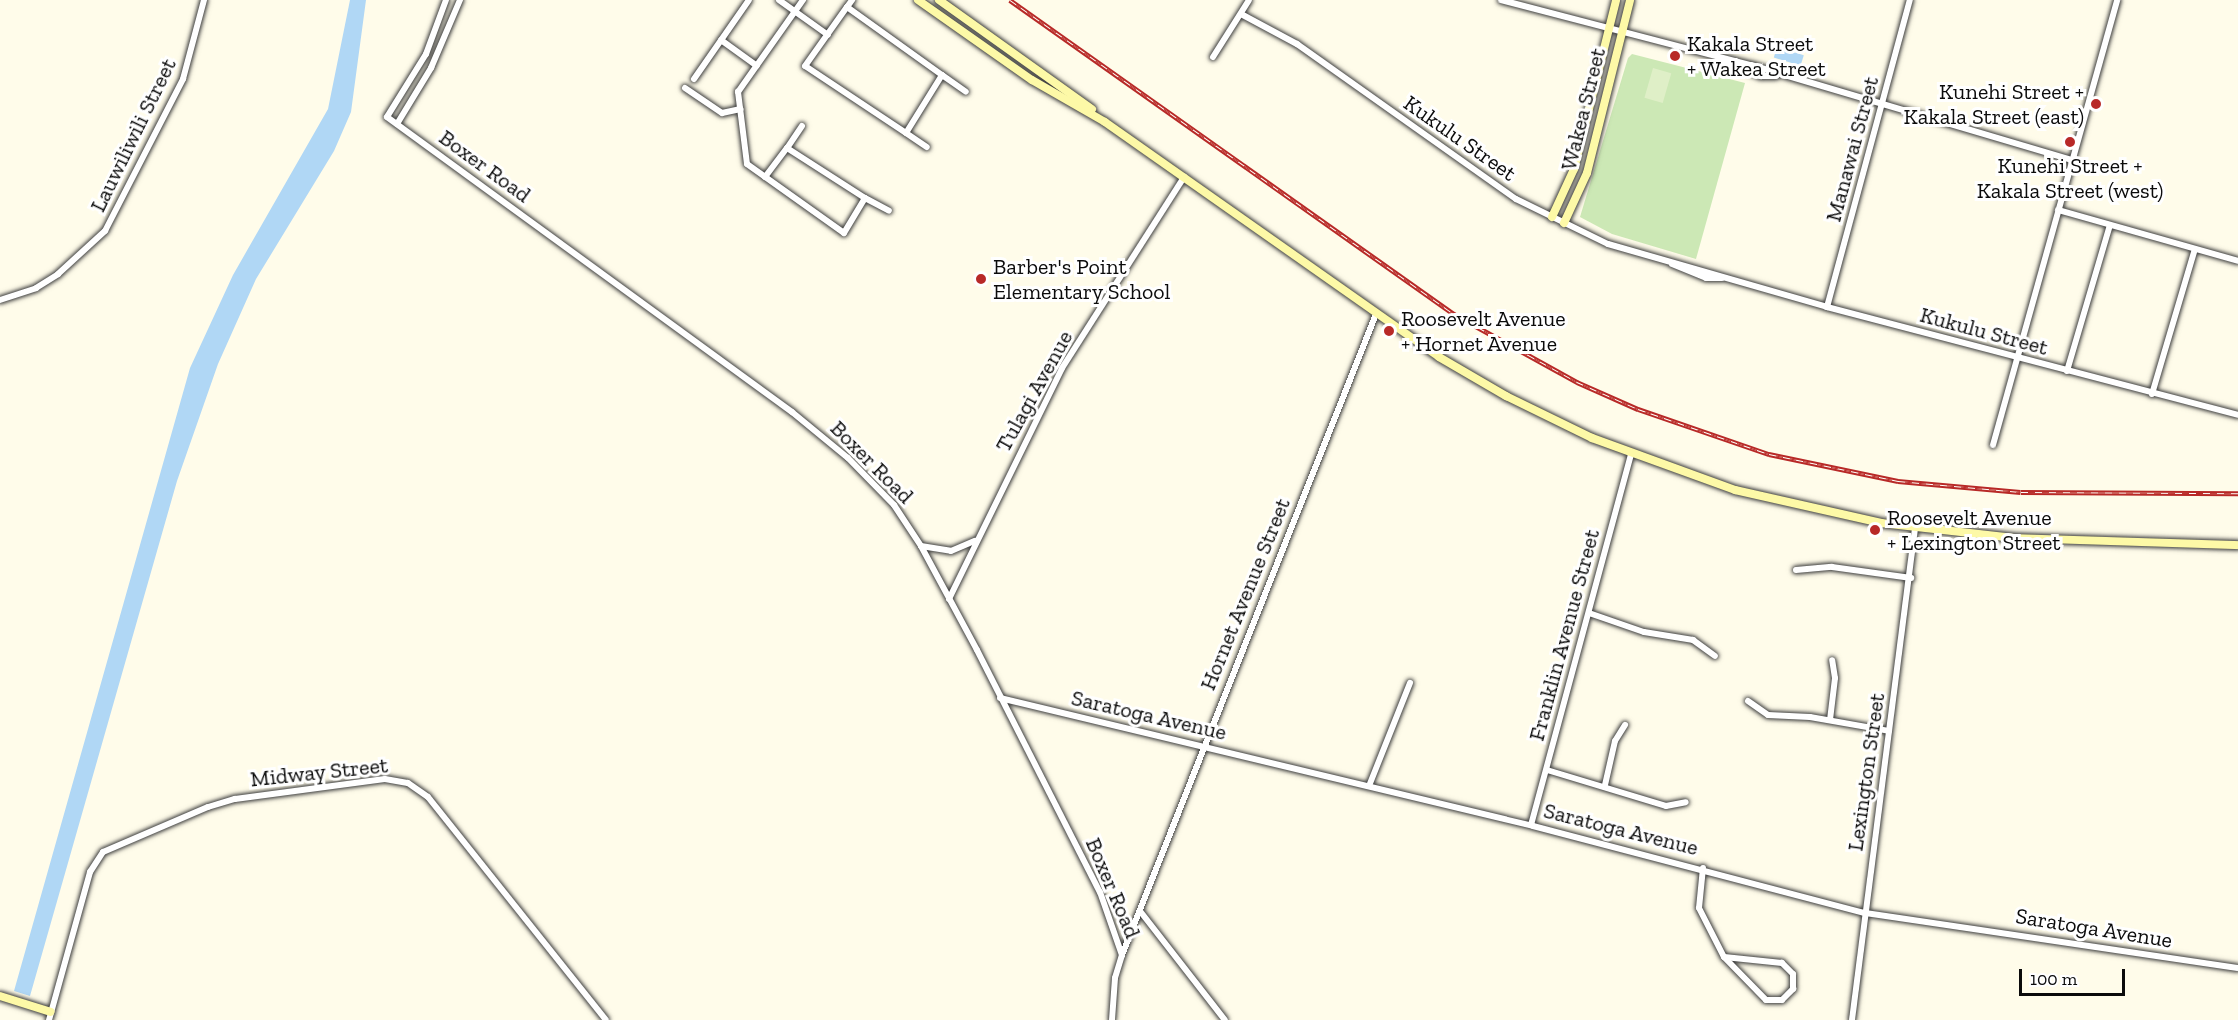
<!DOCTYPE html>
<style>
body{margin:0}
#map{position:relative;width:2238px;height:1020px;overflow:hidden;background:#fffcea;font-family:"Zilla Slab",serif}
div>[style]{position:absolute}
.green>*{inset:0;background:#cce8b5}
.pitch>*{inset:0;background:#dfefc7;transform-origin:0 0}
.water>*{inset:0;background:#b0d7f5;transform-origin:0 0}
.roads{filter:drop-shadow(0 0 2px #3e3e3e) drop-shadow(0 0 2px #3e3e3e)}
.street>*{height:6px;margin:-3px;padding:0 3px;transform-origin:3px;border-radius:3px;background:#fff}
.secondary>*{height:8px;margin:-4px;padding:0 4px;transform-origin:4px;border-radius:4px;background:#fdf9a7}
.rail>*{height:4.5px;margin-top:-2.25px;transform-origin:0;background:repeating-linear-gradient(90deg,#fff 0 7px,#b82927 0 14px);box-sizing:border-box;border-block:2px solid #b82927}
.dots>*{width:16px;height:16px;translate:-50% -50%;box-sizing:border-box;border:3px solid #fff;border-radius:50%}
span{translate:-50% -50%;white-space:nowrap;text-align:center;line-height:1.15;-webkit-text-stroke:6px #fff;paint-order:stroke}
.poi-label{font-size:22px;color:#0b0b0b}
.left{translate:0 -50%;text-align:left}
.right{translate:-100% -50%;text-align:right}
.street-label{font-size:22px;color:#0b0b0b}
.scale{position:absolute;left:2019px;top:969px;width:106px;height:27px;box-sizing:border-box;border:3px solid #0b0b0b;border-top:0;padding-left:8px;font-size:18px;line-height:21px;white-space:nowrap;color:#0b0b0b;-webkit-text-stroke:4px #fff;paint-order:stroke}
</style>
<div id="map">
<div class="green">
<i style="clip-path:polygon(1632px 54px,1745px 83px,1696px 259px,1612px 234px,1580px 217px,1628px 58px)"></i>
</div>
<div class="pitch">
<i style="left:1653px;top:68px;width:19px;height:31px;rotate:16deg"></i>
</div>
<div class="water">
<i style="clip-path:polygon(350px 0,366px 0,351px 112px,334px 151px,256px 279px,218px 364px,177px 481px,30px 996px,14px 991px,190px 368px,233px 275px,328px 109px)"></i>
<i style="left:1777px;top:47px;width:28px;height:11px;rotate:17deg"></i>
</div>
<div class="roads">
<div class="street">
<i style="left:446px;top:0;width:58px;rotate:110.3deg"></i>
<i style="left:426px;top:54px;width:74px;rotate:121.8deg"></i>
<i style="left:387px;top:117px;width:501px;rotate:36.07deg"></i>
<i style="left:792px;top:412px;width:72px;rotate:39.4deg"></i>
<i style="left:848px;top:458px;width:66px;rotate:45.6deg"></i>
<i style="left:894px;top:505px;width:49px;rotate:56.6deg"></i>
<i style="left:921px;top:546px;width:118px;rotate:61.7deg"></i>
<i style="left:977px;top:650px;width:271px;rotate:63.1deg"></i>
<i style="left:1100px;top:892px;width:67px;rotate:70.8deg"></i>
<i style="left:1122px;top:955px;width:24px;rotate:107deg"></i>
<i style="left:1115px;top:978px;width:42px;rotate:94.1deg"></i>
<i style="left:779px;top:0;width:60px;rotate:35.5deg"></i>
<i style="left:1501px;top:0;width:258px;rotate:14.6deg"></i>
<i style="left:1751px;top:65px;width:335px;rotate:16.5deg"></i>
<i style="left:847px;top:7px;width:117px;rotate:35.6deg"></i>
<i style="left:942px;top:75px;width:68px;rotate:121.8deg"></i>
<i style="left:906px;top:133px;width:121px;rotate:-146.4deg"></i>
<i style="left:805px;top:66px;width:72px;rotate:-54.6deg"></i>
<i style="left:847px;top:7px;width:9px;rotate:-54deg"></i>
<i style="left:1241px;top:14px;width:64px;rotate:28.2deg"></i>
<i style="left:1297px;top:44px;width:268px;rotate:35.3deg"></i>
<i style="left:1516px;top:199px;width:102px;rotate:26.1deg"></i>
<i style="left:1608px;top:244px;width:228px;rotate:16deg"></i>
<i style="left:1827px;top:307px;width:425px;rotate:14.7deg"></i>
<i style="left:721px;top:40px;width:44px;rotate:35.8deg"></i>
<i style="left:1213px;top:57px;width:67px;rotate:-57.7deg"></i>
<i style="left:1726px;top:62px;width:38px;rotate:22deg"></i>
<i style="left:1761px;top:76px;width:15px"></i>
<i style="left:942px;top:75px;width:29px;rotate:35deg"></i>
<i style="left:694px;top:79px;width:96px;rotate:-55.2deg"></i>
<i style="left:685px;top:88px;width:45px;rotate:34deg"></i>
<i style="left:722px;top:113px;width:19px;rotate:-12deg"></i>
<i style="left:397px;top:124px;width:66px;rotate:-58.7deg"></i>
<i style="left:431px;top:68px;width:74px;rotate:-66.9deg"></i>
<i style="left:802px;top:126px;width:27px;rotate:124deg"></i>
<i style="left:787px;top:148px;width:93px;rotate:32.7deg"></i>
<i style="left:865px;top:198px;width:41px;rotate:121deg"></i>
<i style="left:844px;top:233px;width:119px;rotate:-144.6deg"></i>
<i style="left:747px;top:164px;width:73px;rotate:-97.1deg"></i>
<i style="left:738px;top:92px;width:113px;rotate:-54.8deg"></i>
<i style="left:906px;top:133px;width:25px;rotate:34deg"></i>
<i style="left:765px;top:177px;width:36px;rotate:-53deg"></i>
<i style="left:865px;top:198px;width:27px;rotate:28deg"></i>
<i style="left:2058px;top:210px;width:187px;rotate:15.8deg"></i>
<i style="left:1672px;top:264px;width:37px;rotate:22deg"></i>
<i style="left:1706px;top:278px;width:16px"></i>
<i style="left:0;top:300px;width:38px;rotate:-18deg"></i>
<i style="left:36px;top:288px;width:26px;rotate:-32deg"></i>
<i style="left:58px;top:274px;width:64px;rotate:-42.5deg"></i>
<i style="left:105px;top:231px;width:171px;rotate:-62.8deg"></i>
<i style="left:183px;top:79px;width:82px;rotate:-75.1deg"></i>
<i style="left:1827px;top:307px;width:318px;rotate:-74.9deg"></i>
<i style="left:2067px;top:371px;width:152px;rotate:-73.6deg"></i>
<i style="left:2152px;top:394px;width:151px;rotate:-73.5deg"></i>
<i style="left:1993px;top:445px;width:462px;rotate:-74.4deg"></i>
<i style="left:921px;top:546px;width:30px;rotate:9deg"></i>
<i style="left:951px;top:551px;width:26px;rotate:-23deg"></i>
<i style="left:1796px;top:570px;width:36px;rotate:-5deg"></i>
<i style="left:1832px;top:567px;width:80px;rotate:7.9deg"></i>
<i style="left:949px;top:599px;width:257px;rotate:-63.9deg"></i>
<i style="left:1062px;top:368px;width:227px;rotate:-57.4deg"></i>
<i style="left:1589px;top:613px;width:58px;rotate:19.1deg"></i>
<i style="left:1644px;top:632px;width:50px;rotate:9.3deg"></i>
<i style="left:1693px;top:640px;width:27px;rotate:36deg"></i>
<i style="left:1000px;top:698px;width:548px;rotate:13.5deg"></i>
<i style="left:1533px;top:826px;width:343px;rotate:14.7deg"></i>
<i style="left:1865px;top:913px;width:377px;rotate:8.4deg"></i>
<i style="left:1748px;top:701px;width:24px;rotate:35deg"></i>
<i style="left:1768px;top:715px;width:42px;rotate:2.7deg"></i>
<i style="left:1810px;top:717px;width:80px;rotate:10deg"></i>
<i style="left:1830px;top:720px;width:42px;rotate:-83.2deg"></i>
<i style="left:1835px;top:678px;width:18px;rotate:-99deg"></i>
<i style="left:1547px;top:770px;width:124px;rotate:16.8deg"></i>
<i style="left:1666px;top:806px;width:20px;rotate:-11deg"></i>
<i style="left:1605px;top:785px;width:45px;rotate:-77.2deg"></i>
<i style="left:1615px;top:741px;width:19px;rotate:-58deg"></i>
<i style="left:1369px;top:786px;width:111px;rotate:-68.3deg"></i>
<i style="left:1531px;top:825px;width:384px;rotate:-74.9deg"></i>
<i style="left:1703px;top:868px;width:40px;rotate:95.7deg"></i>
<i style="left:1699px;top:908px;width:55px;rotate:63deg"></i>
<i style="left:1724px;top:957px;width:60px;rotate:45.7deg"></i>
<i style="left:1766px;top:1000px;width:16px"></i>
<i style="left:1782px;top:1000px;width:16px;rotate:-45deg"></i>
<i style="left:1793px;top:989px;width:15px;rotate:-90deg"></i>
<i style="left:1793px;top:974px;width:16px;rotate:-135deg"></i>
<i style="left:1782px;top:963px;width:58px;rotate:-174.1deg"></i>
<i style="left:1140px;top:911px;width:138px;rotate:52.1deg"></i>
<i style="left:1122px;top:955px;width:689px;rotate:-68.38deg"></i>
<i style="left:49px;top:1020px;width:154px;rotate:-74.5deg"></i>
<i style="left:90px;top:872px;width:24px;rotate:-57deg"></i>
<i style="left:103px;top:852px;width:114px;rotate:-23.2deg"></i>
<i style="left:208px;top:807px;width:28px;rotate:-17deg"></i>
<i style="left:235px;top:799px;width:151px;rotate:-7.6deg"></i>
<i style="left:385px;top:779px;width:23px;rotate:10deg"></i>
<i style="left:408px;top:783px;width:24px;rotate:35deg"></i>
<i style="left:428px;top:797px;width:285px;rotate:51.4deg"></i>
<i style="left:1852px;top:1020px;width:496px;rotate:-82.7deg"></i>
</div>
<div class="secondary">
<i style="left:918px;top:0;width:139px;rotate:35.1deg"></i>
<i style="left:1032px;top:80px;width:84px;rotate:29.9deg"></i>
<i style="left:1105px;top:122px;width:408px;rotate:35.1deg"></i>
<i style="left:1439px;top:357px;width:78px;rotate:30.2deg"></i>
<i style="left:1506px;top:396px;width:96px;rotate:26deg"></i>
<i style="left:1592px;top:438px;width:152px;rotate:20deg"></i>
<i style="left:1735px;top:490px;width:150px;rotate:12.7deg"></i>
<i style="left:1881px;top:523px;width:134px;rotate:6.4deg"></i>
<i style="left:2014px;top:538px;width:224px;rotate:1.8deg"></i>
<i style="left:939px;top:0;width:188px;rotate:35.5deg"></i>
<i style="left:1552px;top:217px;width:53px;rotate:-65.4deg"></i>
<i style="left:1574px;top:169px;width:174px;rotate:-76deg"></i>
<i style="left:1564px;top:223px;width:55px;rotate:-65.3deg"></i>
<i style="left:1587px;top:173px;width:178px;rotate:-76deg"></i>
<i style="left:0;top:996px;width:53px;rotate:17.4deg"></i>
</div>
</div>
<div class="rail">
<i style="left:1010px;top:0;width:544px;rotate:35.27deg"></i>
<i style="left:1454px;top:314px;width:141px;rotate:28.9deg"></i>
<i style="left:1577px;top:382px;width:67px;rotate:23.9deg"></i>
<i style="left:1638px;top:409px;width:139px;rotate:19deg"></i>
<i style="left:1769px;top:454px;width:132px;rotate:11.8deg"></i>
<i style="left:1898px;top:481px;width:123px;rotate:5.1deg"></i>
<i style="left:2021px;top:492px;width:217px;rotate:0.3deg"></i>
</div>
<div class="dots">
<i style="left:1675px;top:56px;background:#b82927"></i>
<i style="left:2096px;top:104px;background:#b82927"></i>
<i style="left:2070px;top:142px;background:#b82927"></i>
<i style="left:981px;top:279px;background:#b82927"></i>
<i style="left:1389px;top:331px;background:#b82927"></i>
<i style="left:1875px;top:530px;background:#b82927"></i>
</div>
<div class="poi-label">
<span class="left" style="left:1687px;top:56px">Kakala Street<br>+ Wakea Street</span>
<span class="right" style="left:2084px;top:104px">Kunehi Street +<br>Kakala Street (east)</span>
<span style="left:2070px;top:178px">Kunehi Street +<br>Kakala Street (west)</span>
<span class="left" style="left:993px;top:279px">Barber's Point<br>Elementary School</span>
<span class="left" style="left:1401px;top:331px">Roosevelt Avenue<br>+ Hornet Avenue</span>
<span class="left" style="left:1887px;top:530px">Roosevelt Avenue<br>+ Lexington Street</span>
</div>
<div class="street-label">
<span style="left:1583px;top:109px;rotate:-76deg">Wakea Street</span>
<span style="left:133px;top:135px;rotate:-64deg">Lauwiliwili Street</span>
<span style="left:1460px;top:138px;rotate:35deg">Kukulu Street</span>
<span style="left:1852px;top:149px;rotate:-75deg">Manawai Street</span>
<span style="left:485px;top:166px;rotate:36deg">Boxer Road</span>
<span style="left:1984px;top:331px;rotate:15deg">Kukulu Street</span>
<span style="left:1034px;top:391px;rotate:-61deg">Tulagi Avenue</span>
<span style="left:872px;top:462px;rotate:45deg">Boxer Road</span>
<span style="left:1245px;top:594px;rotate:-68deg">Hornet Avenue Street</span>
<span style="left:1564px;top:635px;rotate:-75deg">Franklin Avenue Street</span>
<span style="left:1149px;top:715px;rotate:13deg">Saratoga Avenue</span>
<span style="left:319px;top:772px;rotate:-6deg">Midway Street</span>
<span style="left:1866px;top:772px;rotate:-82deg">Lexington Street</span>
<span style="left:1621px;top:829px;rotate:14deg">Saratoga Avenue</span>
<span style="left:1113px;top:888px;rotate:67deg">Boxer Road</span>
<span style="left:2094px;top:928px;rotate:9deg">Saratoga Avenue</span>
</div>
<div class="scale">100 m</div>
</div>
